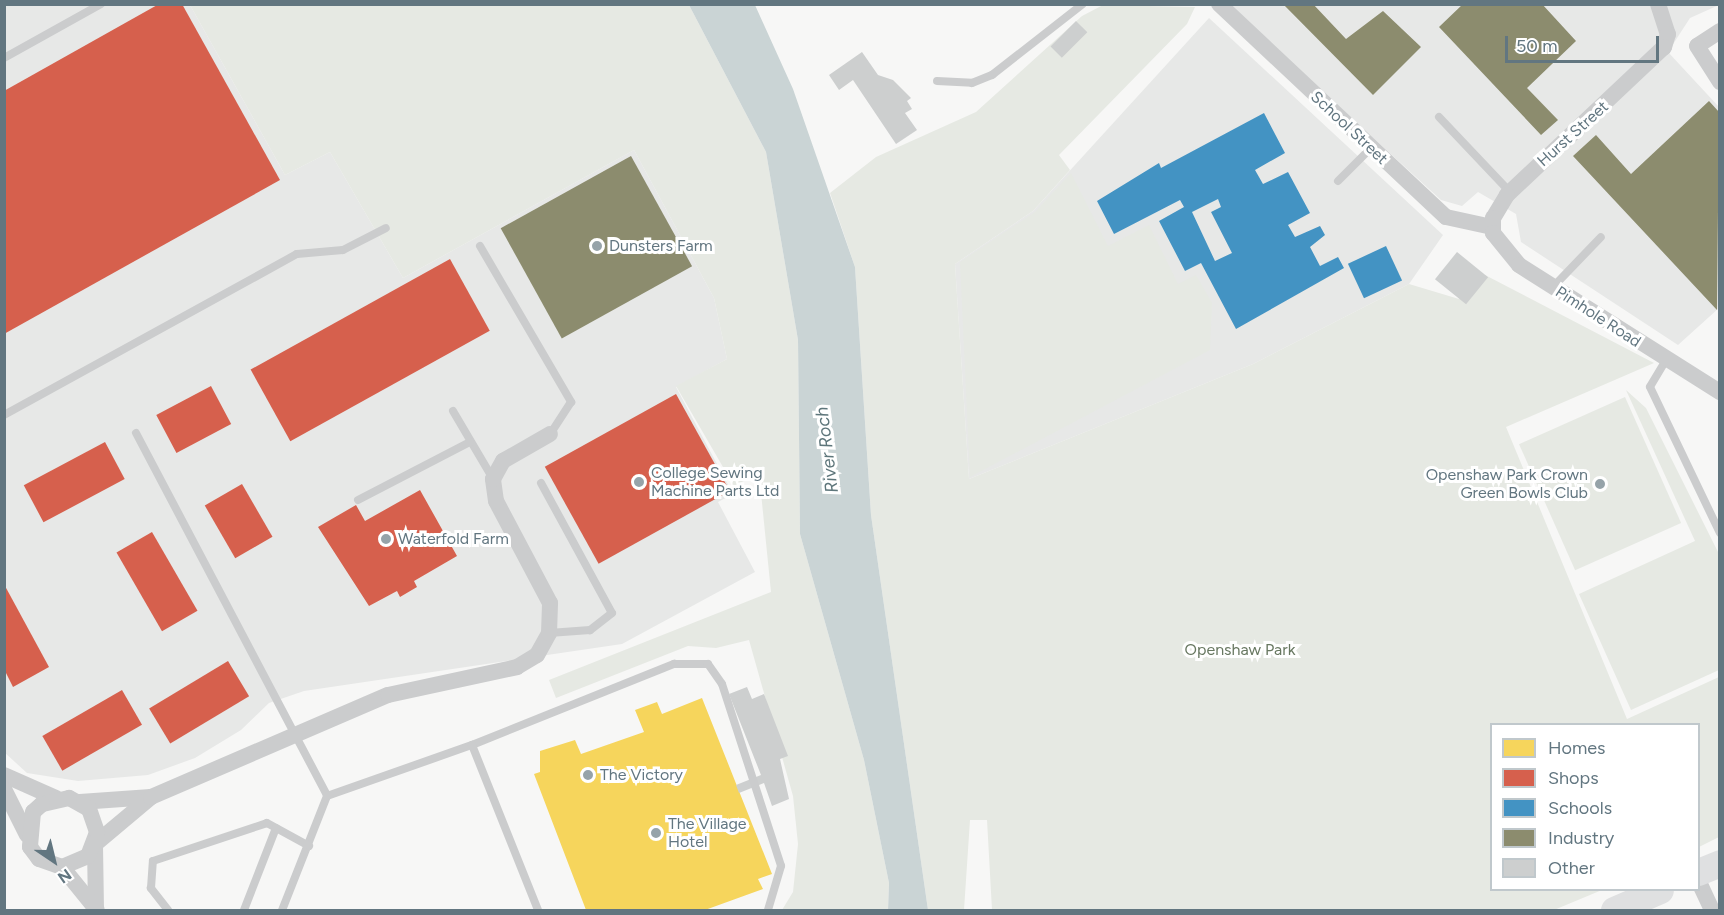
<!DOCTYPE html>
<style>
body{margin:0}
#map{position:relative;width:1724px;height:915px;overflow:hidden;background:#f7f7f6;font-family:Figtree,sans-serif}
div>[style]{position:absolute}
.built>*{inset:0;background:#e7e8e7}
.green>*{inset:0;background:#e6e9e3;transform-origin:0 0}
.water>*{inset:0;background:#cad4d5}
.homes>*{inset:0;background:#f6d55c}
.shops>*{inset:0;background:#d6604d;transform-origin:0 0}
.schools>*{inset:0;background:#4393c3;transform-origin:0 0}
.industry>*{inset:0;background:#8c8c6e;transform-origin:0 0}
.building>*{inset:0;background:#cdcfcf;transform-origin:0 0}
.service>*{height:8px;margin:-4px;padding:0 4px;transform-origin:4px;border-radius:4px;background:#cbcccd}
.minor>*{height:16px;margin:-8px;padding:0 8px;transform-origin:8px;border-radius:8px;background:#cbcccd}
.trunk>*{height:27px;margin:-13.5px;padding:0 13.5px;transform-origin:13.5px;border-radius:13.5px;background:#dfe0e1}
.dots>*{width:16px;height:16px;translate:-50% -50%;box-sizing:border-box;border:3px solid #fff;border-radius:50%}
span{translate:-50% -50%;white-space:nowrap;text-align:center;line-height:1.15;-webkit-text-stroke:6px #fff;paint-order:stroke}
.street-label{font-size:16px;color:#627680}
.poi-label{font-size:16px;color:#627680}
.left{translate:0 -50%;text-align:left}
.right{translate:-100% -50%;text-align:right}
.park-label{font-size:16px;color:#687861}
.water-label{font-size:18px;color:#5e767b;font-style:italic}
.frame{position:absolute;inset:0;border:6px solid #627680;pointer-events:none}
.legend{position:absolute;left:1490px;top:723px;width:210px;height:168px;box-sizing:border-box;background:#fff;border:2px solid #c0c8cc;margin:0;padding:8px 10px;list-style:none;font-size:18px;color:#627680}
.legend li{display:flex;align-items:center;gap:12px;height:30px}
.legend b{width:30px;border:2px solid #c0c8cc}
.north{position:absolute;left:24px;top:831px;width:60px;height:60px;-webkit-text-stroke:4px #fff;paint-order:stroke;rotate:145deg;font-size:16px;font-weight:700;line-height:24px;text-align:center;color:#627680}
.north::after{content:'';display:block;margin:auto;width:21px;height:27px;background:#627680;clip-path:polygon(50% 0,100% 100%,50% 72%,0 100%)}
.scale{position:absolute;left:1505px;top:36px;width:154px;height:27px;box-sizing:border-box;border:3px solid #627680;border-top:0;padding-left:8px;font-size:18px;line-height:21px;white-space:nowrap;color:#627680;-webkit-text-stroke:4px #fff;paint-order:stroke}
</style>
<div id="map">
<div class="built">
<i style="clip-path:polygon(4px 5px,190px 5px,285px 175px,330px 152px,403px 278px,634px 150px,714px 298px,727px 359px,676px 387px,733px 494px,718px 502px,755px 572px,622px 644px,304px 691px,269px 703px,241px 730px,195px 758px,148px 775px,78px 781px,27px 773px,4px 752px)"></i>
<i style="clip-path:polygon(1228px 5px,1719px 5px,1690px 18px,1668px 52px,1719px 107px,1719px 308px,1678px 345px,1521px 242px,1516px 214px,1478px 192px,1462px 206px,1441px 200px)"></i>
<i style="clip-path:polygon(1209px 18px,1443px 235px,1409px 284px,1253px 364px,969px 479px,955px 264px,1033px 211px)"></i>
</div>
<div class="green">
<i style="clip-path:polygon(190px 5px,689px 5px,766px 152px,798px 340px,800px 534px,864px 760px,889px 883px,888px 910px,782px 910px,793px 892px,798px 844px,793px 796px,749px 640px,716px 648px,688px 646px,556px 698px,549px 680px,771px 592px,759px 473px,734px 486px,676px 386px,727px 359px,714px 298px,634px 150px,403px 278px,330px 152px,285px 175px)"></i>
<i style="clip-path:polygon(1103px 5px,1195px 7px,1187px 24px,1059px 155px,1070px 170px,1033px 211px,955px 264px,969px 479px,1253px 364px,1409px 284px,1459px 299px,1472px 295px,1485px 275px,1654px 363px,1506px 427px,1627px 719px,1719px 677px,1719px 837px,1699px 847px,1698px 724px,1492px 724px,1492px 890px,1602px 890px,1554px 910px,992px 910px,987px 820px,970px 820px,964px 910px,928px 910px,871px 515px,855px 267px,830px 193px,876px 157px,976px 112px,1082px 16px)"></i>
<i style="clip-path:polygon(1071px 173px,1108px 246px,1149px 225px,1178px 284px,1196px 275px,1212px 303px,1210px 350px,970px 477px,960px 262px,1035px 212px)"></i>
<i style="clip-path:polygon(1626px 390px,1646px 408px,1720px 556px,1719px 670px,1631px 710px,1579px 594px,1695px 541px)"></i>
<i style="left:1625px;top:397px;width:138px;height:116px;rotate:66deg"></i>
</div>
<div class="water">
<i style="clip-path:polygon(689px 5px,755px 5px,793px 89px,855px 267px,871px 515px,928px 910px,888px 910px,889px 883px,864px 760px,800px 534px,798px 340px,766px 152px)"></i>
</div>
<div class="homes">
<i style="clip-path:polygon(702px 698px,772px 874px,758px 879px,763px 889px,705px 910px,586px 910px,534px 774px,540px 772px,540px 751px,575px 740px,581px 754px,644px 732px,635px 710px,657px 702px,662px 714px)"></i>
</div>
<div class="shops">
<i style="clip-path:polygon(159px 4px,182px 4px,280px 180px,4px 334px,4px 91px)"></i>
<i style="left:450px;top:259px;width:82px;height:228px;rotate:61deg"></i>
<i style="left:211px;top:386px;width:43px;height:62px;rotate:62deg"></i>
<i style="left:676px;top:394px;width:111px;height:150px;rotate:61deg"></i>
<i style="left:105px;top:442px;width:42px;height:92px;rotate:62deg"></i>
<i style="left:242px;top:484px;width:61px;height:43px;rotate:60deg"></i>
<i style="clip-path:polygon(420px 490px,457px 556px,414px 581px,417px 587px,400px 597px,397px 591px,369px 606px,318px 527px,356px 505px,365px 521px)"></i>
<i style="left:152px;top:532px;width:91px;height:41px;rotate:60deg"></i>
<i style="clip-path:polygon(5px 586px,49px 667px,13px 687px,5px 671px)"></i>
<i style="left:228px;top:661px;width:41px;height:92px;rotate:59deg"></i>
<i style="left:122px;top:690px;width:40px;height:92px;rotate:60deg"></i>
</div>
<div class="schools">
<i style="clip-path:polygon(evenodd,1264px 113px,1285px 153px,1255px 170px,1263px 184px,1288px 172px,1310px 213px,1288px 225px,1295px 237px,1320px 226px,1325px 235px,1310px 247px,1320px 266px,1338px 257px,1344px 268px,1236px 329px,1201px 263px,1185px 271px,1159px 221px,1184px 207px,1180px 200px,1114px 234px,1097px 201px,1159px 163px,1161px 168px,1264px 113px,1218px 199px,1221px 207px,1211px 212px,1232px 253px,1215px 261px,1192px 212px,1218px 199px)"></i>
<i style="left:1386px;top:246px;width:38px;height:42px;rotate:65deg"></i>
</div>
<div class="industry">
<i style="clip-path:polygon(1283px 4px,1313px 4px,1346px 39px,1383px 11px,1421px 47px,1373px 95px)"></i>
<i style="clip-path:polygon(1463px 4px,1542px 4px,1576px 41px,1527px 88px,1558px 120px,1541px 135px,1439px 27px)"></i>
<i style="clip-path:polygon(1709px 101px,1719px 112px,1717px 310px,1573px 156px,1596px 135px,1631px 174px)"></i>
<i style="left:631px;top:156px;width:126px;height:149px;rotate:61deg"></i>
</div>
<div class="building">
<i style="left:1076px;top:21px;width:16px;height:36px;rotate:45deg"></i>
<i style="clip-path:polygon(862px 52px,878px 75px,893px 80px,911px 98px,907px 101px,912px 109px,905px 113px,917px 130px,896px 144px,853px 80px,839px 90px,829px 75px)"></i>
<i style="left:1457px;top:252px;width:40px;height:35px;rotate:39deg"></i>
<i style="clip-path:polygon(747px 687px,752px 699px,764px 694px,788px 756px,780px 759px,789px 799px,772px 806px,764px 783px,739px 793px,736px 785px,761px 775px,729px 694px)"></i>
</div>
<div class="service">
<i style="left:4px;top:58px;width:111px;rotate:-29.1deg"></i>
<i style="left:937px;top:81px;width:35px;rotate:3deg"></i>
<i style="left:972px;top:83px;width:22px;rotate:-22deg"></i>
<i style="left:992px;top:75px;width:115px;rotate:-38deg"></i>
<i style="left:1439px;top:117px;width:103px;rotate:46.6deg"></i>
<i style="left:1338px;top:181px;width:47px;rotate:-45deg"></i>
<i style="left:480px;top:246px;width:181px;rotate:59.7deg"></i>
<i style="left:571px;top:402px;width:38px;rotate:123deg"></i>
<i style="left:1553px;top:287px;width:69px;rotate:-46.2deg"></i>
<i style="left:1666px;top:360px;width:31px;rotate:121deg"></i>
<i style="left:1650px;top:387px;width:162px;rotate:64.4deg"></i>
<i style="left:453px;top:411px;width:79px;rotate:59.5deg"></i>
<i style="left:4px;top:415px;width:334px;rotate:-28.8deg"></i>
<i style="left:297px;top:254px;width:46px;rotate:-5deg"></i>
<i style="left:343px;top:250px;width:48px;rotate:-27.1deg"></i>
<i style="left:136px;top:433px;width:410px;rotate:62.2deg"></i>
<i style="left:327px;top:796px;width:123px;rotate:111.5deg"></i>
<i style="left:541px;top:483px;width:148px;rotate:61.4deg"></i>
<i style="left:612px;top:613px;width:28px;rotate:142deg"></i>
<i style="left:590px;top:630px;width:41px;rotate:175.8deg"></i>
<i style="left:358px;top:500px;width:126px;rotate:-27.4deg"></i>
<i style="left:472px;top:745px;width:218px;rotate:-21.9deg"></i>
<i style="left:674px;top:664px;width:34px"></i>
<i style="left:708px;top:664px;width:24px;rotate:55deg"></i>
<i style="left:722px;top:684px;width:191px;rotate:72deg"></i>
<i style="left:781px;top:866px;width:46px;rotate:106.5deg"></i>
<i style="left:327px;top:796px;width:154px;rotate:-19.4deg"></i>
<i style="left:472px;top:745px;width:178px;rotate:68.2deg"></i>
<i style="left:168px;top:910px;width:28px;rotate:-128deg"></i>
<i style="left:151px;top:888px;width:27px;rotate:-86deg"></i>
<i style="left:153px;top:861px;width:120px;rotate:-18.4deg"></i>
<i style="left:267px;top:823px;width:48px;rotate:28.7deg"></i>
<i style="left:244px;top:910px;width:88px;rotate:-68.7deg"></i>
</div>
<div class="minor">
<i style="left:1219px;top:4px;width:311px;rotate:43.2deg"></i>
<i style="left:1446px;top:217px;width:47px;rotate:12.3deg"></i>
<i style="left:1658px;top:4px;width:32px;rotate:72deg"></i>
<i style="left:1668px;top:34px;width:14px;rotate:107deg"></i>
<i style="left:1664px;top:47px;width:216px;rotate:136.7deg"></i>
<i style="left:1507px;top:195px;width:27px;rotate:121deg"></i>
<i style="left:1493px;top:218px;width:15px;rotate:90deg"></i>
<i style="left:1493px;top:233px;width:41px;rotate:50.9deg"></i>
<i style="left:1519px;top:265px;width:238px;rotate:32.3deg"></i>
<i style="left:1720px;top:31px;width:27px;rotate:147deg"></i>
<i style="left:1697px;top:46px;width:43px;rotate:57.4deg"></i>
<i style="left:4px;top:775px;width:57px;rotate:23.9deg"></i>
<i style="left:4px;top:789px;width:51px;rotate:63.4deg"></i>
<i style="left:80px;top:802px;width:71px;rotate:-4deg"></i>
<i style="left:95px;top:844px;width:73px;rotate:-40deg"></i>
<i style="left:151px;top:797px;width:258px;rotate:-23.3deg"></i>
<i style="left:388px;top:695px;width:132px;rotate:-12.2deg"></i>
<i style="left:517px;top:667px;width:23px;rotate:-31deg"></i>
<i style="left:537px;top:655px;width:25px;rotate:-61deg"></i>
<i style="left:549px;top:633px;width:30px;rotate:-88deg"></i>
<i style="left:550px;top:603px;width:115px;rotate:-117.9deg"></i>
<i style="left:496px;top:501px;width:22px;rotate:-98deg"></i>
<i style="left:493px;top:479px;width:21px;rotate:-61deg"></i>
<i style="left:503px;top:461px;width:54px;rotate:-29.9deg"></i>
<i style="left:95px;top:846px;width:63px;rotate:89.1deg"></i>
<i style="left:62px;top:867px;width:28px;rotate:-23deg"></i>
<i style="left:88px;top:856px;width:26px;rotate:-69deg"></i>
<i style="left:97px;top:832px;width:24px;rotate:-109deg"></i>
<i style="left:89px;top:809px;width:23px;rotate:-151deg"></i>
<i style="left:69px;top:798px;width:28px;rotate:167deg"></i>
<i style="left:42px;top:804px;width:12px;rotate:138deg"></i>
<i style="left:33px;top:812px;width:35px;rotate:95deg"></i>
<i style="left:30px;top:847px;width:15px;rotate:53deg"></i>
<i style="left:39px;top:859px;width:24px;rotate:19deg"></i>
<i style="left:62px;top:867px;width:55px;rotate:50.9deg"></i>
<i style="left:1698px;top:880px;width:33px;rotate:65deg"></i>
</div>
<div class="trunk">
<i style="left:1698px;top:872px;width:24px;rotate:-22deg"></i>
<i style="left:1614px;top:910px;width:50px;rotate:-23.5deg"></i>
</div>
<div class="dots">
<i style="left:597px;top:246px;background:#96a3a9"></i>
<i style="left:639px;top:482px;background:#96a3a9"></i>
<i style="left:1600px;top:484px;background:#96a3a9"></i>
<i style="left:386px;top:539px;background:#96a3a9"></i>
<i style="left:588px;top:775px;background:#96a3a9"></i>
<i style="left:656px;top:833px;background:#96a3a9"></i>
</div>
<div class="street-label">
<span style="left:1349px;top:128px;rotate:43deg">School Street</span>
<span style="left:1573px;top:134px;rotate:-42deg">Hurst Street</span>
<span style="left:1598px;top:317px;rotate:33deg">Pimhole Road</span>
</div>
<div class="poi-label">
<span class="left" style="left:609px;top:246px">Dunsters Farm</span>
<span class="left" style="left:651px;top:482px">College Sewing<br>Machine Parts Ltd</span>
<span class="right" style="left:1588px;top:484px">Openshaw Park Crown<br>Green Bowls Club</span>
<span class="left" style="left:398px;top:539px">Waterfold Farm</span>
<span class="left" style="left:600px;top:775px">The Victory</span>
<span class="left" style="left:668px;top:833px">The Village<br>Hotel</span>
</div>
<div class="park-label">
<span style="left:1240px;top:650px">Openshaw Park</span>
</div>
<div class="water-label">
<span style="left:827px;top:450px;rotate:-97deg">River Roch</span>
</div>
<div class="frame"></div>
<ul class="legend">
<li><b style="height:16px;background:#f6d55c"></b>Homes</li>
<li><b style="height:16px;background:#d6604d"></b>Shops</li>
<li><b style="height:16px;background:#4393c3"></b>Schools</li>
<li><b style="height:16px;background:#8c8c6e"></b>Industry</li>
<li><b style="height:16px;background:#cdcfcf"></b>Other</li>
</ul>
<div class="north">N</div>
<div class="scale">50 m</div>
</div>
